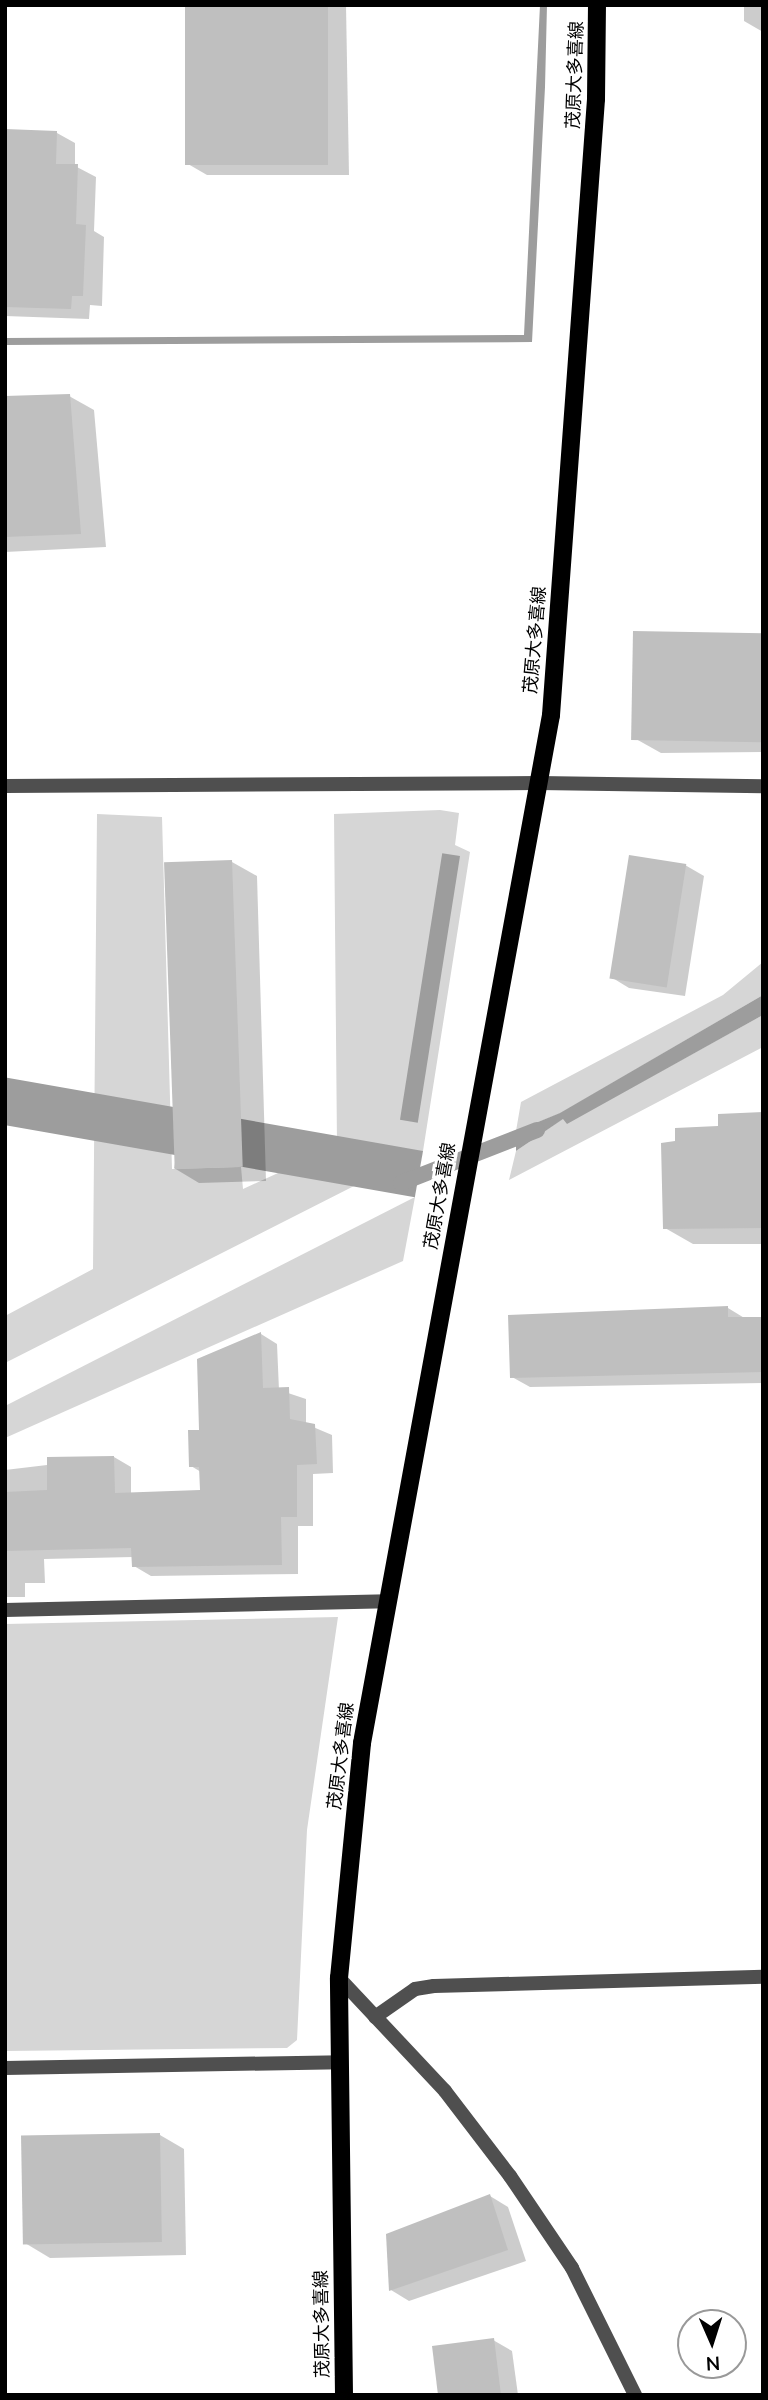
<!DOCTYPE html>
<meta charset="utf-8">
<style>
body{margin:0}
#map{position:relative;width:768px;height:2400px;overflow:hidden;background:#fff;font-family:"Nunito Sans","Noto Sans JP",sans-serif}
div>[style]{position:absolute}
.green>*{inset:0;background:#d6d6d6}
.water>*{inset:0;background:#9d9d9d;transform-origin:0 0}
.shadow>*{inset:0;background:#0003}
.stream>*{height:16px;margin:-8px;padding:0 8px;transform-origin:8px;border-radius:8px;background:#9d9d9d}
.building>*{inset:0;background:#bfbfbf;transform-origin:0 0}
.service>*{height:14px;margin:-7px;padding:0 7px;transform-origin:7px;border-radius:7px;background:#4f4f4f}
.minor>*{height:14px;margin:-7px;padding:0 7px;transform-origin:7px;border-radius:7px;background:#4f4f4f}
.tertiary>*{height:14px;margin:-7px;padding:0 7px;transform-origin:7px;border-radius:7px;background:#4f4f4f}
.primary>*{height:18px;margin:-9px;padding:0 9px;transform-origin:9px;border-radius:9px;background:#000}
span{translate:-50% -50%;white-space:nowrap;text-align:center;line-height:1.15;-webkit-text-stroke:6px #fff;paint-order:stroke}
.street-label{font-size:18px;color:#000}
.frame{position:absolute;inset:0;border:7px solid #000;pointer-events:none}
.north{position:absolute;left:677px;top:2309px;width:70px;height:70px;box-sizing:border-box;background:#fff;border:2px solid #999;border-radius:50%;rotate:177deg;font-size:19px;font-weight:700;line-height:28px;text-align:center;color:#000}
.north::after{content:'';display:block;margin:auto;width:24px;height:32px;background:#000;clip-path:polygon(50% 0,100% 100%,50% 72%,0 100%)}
</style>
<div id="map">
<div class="green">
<i style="clip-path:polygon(440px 810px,459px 813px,455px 845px,470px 852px,423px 1151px,5px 1363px,5px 1316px,93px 1269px,97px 814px,162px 817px,172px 1169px,241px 1167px,243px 1189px,337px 1146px,334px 814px)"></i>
<i style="clip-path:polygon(763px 962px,763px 995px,561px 1113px,516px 1131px,521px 1102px,723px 995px)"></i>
<i style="clip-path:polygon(763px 1015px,763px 1047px,509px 1180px,516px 1151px,555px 1124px,564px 1118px,567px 1123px)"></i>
<i style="clip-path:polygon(415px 1197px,403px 1261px,5px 1438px,5px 1406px)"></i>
<i style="clip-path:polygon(338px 1617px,307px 1830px,297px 2040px,287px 2048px,5px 2051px,5px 1624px)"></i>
</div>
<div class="water">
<i style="clip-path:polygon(540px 5px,547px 5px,545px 87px,532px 342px,5px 345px,5px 338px,524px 335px)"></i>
<i style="left:460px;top:856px;width:270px;height:18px;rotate:99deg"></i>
<i style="clip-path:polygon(763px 995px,763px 1015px,567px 1124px,563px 1119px,516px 1151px,516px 1131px,560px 1113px)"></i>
<i style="left:423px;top:1151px;width:47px;height:469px;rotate:100deg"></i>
</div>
<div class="shadow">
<i style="clip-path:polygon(187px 5px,346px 5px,349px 175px,207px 175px,188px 164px)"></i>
<i style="clip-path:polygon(744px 5px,763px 5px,763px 32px,744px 21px)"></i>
<i style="clip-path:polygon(5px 131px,57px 133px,75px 143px,75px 166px,96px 177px,94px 231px,104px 237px,102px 306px,90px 305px,89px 319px,5px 316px)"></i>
<i style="clip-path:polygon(69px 396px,94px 410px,106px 547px,5px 552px,5px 398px)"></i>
<i style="clip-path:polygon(635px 633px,763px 634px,763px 752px,661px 753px,636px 739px)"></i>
<i style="clip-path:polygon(232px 862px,257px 876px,266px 1181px,199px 1183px,174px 1168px)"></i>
<i style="clip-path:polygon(685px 865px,704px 876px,685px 996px,629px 988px,611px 977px)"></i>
<i style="clip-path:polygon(763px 1114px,763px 1244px,693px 1244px,665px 1228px,677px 1143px)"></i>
<i style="clip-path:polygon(728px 1308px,746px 1319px,763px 1318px,763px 1383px,530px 1387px,512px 1377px)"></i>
<i style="clip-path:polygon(261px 1334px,277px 1344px,279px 1390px,306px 1399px,306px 1424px,332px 1435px,333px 1473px,313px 1474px,313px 1526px,298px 1526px,298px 1574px,151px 1576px,134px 1566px,133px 1557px,44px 1559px,45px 1583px,25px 1583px,25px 1597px,5px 1597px,5px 1470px,114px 1457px,131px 1467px,131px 1494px,202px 1492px,201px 1472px,191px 1466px,200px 1431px)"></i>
<i style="clip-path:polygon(160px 2135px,184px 2149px,186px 2255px,50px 2258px,25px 2243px)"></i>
<i style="clip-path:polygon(490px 2196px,508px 2207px,526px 2261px,409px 2301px,391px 2290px)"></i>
<i style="clip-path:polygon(493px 2340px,512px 2351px,518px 2395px,440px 2395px)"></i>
</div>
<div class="stream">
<i style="left:401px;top:1183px;width:146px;rotate:-21.3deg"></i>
</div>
<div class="building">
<i style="left:185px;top:5px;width:143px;height:160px"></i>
<i style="clip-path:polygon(5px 129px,57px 131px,56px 164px,78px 164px,76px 224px,86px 225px,83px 296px,72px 296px,71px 309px,5px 307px)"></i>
<i style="clip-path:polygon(70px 394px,81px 534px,5px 537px,5px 396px)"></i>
<i style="left:633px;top:631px;width:130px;height:109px;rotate:1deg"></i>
<i style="left:629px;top:855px;width:58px;height:125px;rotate:9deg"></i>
<i style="left:232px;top:860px;width:307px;height:68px;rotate:88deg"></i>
<i style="clip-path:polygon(763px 1112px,763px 1228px,663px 1229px,661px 1143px,675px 1141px,675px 1128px,718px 1126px,718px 1114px)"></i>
<i style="clip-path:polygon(728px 1306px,728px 1317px,763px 1317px,763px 1372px,510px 1378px,508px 1315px)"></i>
<i style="clip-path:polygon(261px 1332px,263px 1388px,289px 1387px,290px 1419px,315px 1424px,317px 1464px,297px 1465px,297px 1517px,281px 1517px,282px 1565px,132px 1567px,131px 1548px,5px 1551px,5px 1492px,47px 1490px,47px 1457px,114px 1456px,115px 1493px,200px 1490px,199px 1467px,189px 1467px,188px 1430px,199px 1430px,197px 1359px)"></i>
<i style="left:160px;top:2133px;width:109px;height:139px;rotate:89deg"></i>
<i style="clip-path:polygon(490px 2194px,508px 2250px,389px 2291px,386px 2234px)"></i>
<i style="clip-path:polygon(494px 2338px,501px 2395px,438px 2395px,432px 2346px)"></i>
</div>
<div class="service">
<i style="left:5px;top:1610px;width:382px;rotate:-1.3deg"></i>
<i style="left:375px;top:2017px;width:49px;rotate:-35deg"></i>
<i style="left:415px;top:1989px;width:19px;rotate:-9deg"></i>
<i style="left:434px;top:1986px;width:329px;rotate:-1.6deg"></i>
</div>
<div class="minor">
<i style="left:5px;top:786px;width:534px;rotate:-0.32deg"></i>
<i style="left:339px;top:1978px;width:155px;rotate:46.8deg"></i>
<i style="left:445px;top:2091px;width:107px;rotate:52.6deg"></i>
<i style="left:510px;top:2176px;width:111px;rotate:56deg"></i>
<i style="left:572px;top:2268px;width:142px;rotate:63.6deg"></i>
<i style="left:5px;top:2068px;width:336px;rotate:-1deg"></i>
</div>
<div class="tertiary">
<i style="left:539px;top:783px;width:224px;rotate:0.8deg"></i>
</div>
<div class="primary">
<i style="left:344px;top:2395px;width:417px;rotate:-90.7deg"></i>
<i style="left:339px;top:1978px;width:236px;rotate:-84.4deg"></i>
<i style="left:362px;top:1743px;width:1045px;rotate:-79.58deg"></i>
<i style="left:551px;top:715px;width:618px;rotate:-85.82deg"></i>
<i style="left:596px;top:99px;width:94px;rotate:-89.4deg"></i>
</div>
<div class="street-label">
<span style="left:575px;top:75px;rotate:-88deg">茂原大多喜線</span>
<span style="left:535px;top:640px;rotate:-85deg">茂原大多喜線</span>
<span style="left:440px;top:1196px;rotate:-80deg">茂原大多喜線</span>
<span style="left:341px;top:1756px;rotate:-83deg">茂原大多喜線</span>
<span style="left:322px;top:2324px;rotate:-91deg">茂原大多喜線</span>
</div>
<div class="frame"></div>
<div class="north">N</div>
</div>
